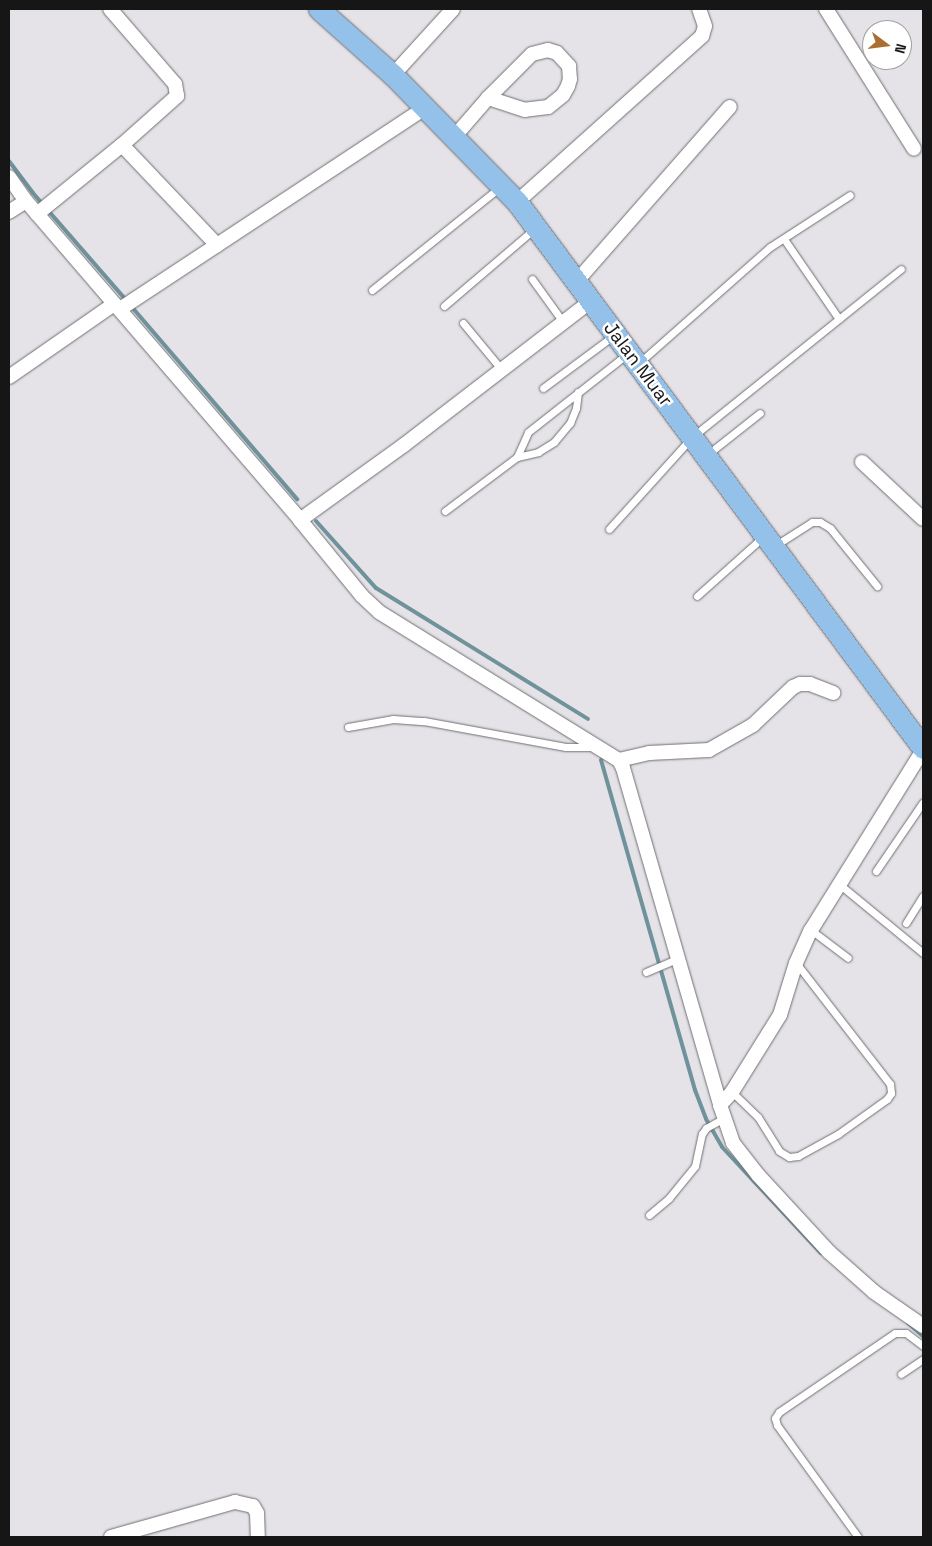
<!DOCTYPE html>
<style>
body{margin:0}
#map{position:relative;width:932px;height:1546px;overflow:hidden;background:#e5e3e8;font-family:"Space Grotesk",sans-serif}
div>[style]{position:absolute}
.stream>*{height:4px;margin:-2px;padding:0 2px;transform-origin:2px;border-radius:2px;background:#6f929b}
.roads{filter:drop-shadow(0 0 1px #6f6e72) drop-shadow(0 0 1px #6f6e72)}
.lane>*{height:7px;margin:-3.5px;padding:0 3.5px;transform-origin:3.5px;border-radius:3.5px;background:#fff}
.street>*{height:14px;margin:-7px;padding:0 7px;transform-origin:7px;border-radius:7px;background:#fff}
.primary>*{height:21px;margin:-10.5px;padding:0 10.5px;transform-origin:10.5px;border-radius:10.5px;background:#94c1e9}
span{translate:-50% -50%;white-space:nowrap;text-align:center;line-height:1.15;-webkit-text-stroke:5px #fff;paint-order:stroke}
.street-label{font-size:19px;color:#161617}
.frame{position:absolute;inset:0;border:10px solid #161617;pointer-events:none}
.north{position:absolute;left:862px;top:20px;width:50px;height:50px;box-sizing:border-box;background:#fff;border:1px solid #a2a2a2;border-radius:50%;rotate:105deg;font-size:14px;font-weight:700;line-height:20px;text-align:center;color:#161617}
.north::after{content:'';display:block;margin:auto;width:18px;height:22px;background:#aa6e30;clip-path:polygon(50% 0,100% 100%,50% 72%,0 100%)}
</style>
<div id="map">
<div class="stream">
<i style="left:9px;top:161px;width:40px;rotate:53deg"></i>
<i style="left:33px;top:193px;width:142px;rotate:49deg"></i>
<i style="left:131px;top:306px;width:255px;rotate:49.3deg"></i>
<i style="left:316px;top:521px;width:90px;rotate:48.2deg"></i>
<i style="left:376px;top:588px;width:249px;rotate:31.7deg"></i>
<i style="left:601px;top:760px;width:343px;rotate:74.1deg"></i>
<i style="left:695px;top:1090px;width:31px;rotate:69deg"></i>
<i style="left:706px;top:1119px;width:32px;rotate:60deg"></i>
<i style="left:722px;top:1147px;width:145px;rotate:47deg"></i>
<i style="left:908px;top:1323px;width:20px;rotate:41deg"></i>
</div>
<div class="roads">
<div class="lane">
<i style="left:784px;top:239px;width:97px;rotate:55.5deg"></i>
<i style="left:532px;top:279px;width:53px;rotate:54.2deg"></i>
<i style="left:372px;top:290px;width:164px;rotate:-38.8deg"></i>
<i style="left:444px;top:306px;width:118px;rotate:-40.5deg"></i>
<i style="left:463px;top:323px;width:61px;rotate:50.3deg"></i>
<i style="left:640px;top:362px;width:174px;rotate:-41.5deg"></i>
<i style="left:770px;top:247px;width:95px;rotate:-33deg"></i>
<i style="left:543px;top:388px;width:87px;rotate:-36.6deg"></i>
<i style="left:708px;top:454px;width:66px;rotate:-38.3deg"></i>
<i style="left:517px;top:457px;width:22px;rotate:-13deg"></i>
<i style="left:538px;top:452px;width:19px;rotate:-32deg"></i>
<i style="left:554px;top:442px;width:25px;rotate:-50deg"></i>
<i style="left:570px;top:423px;width:16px;rotate:-68deg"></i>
<i style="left:576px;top:408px;width:16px;rotate:-83deg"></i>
<i style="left:445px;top:511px;width:90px;rotate:-36.9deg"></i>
<i style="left:517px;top:457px;width:27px;rotate:-66deg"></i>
<i style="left:528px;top:432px;width:126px;rotate:-38.2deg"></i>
<i style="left:609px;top:529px;width:124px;rotate:-47.9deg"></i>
<i style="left:692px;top:437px;width:268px;rotate:-38.8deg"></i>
<i style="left:776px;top:545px;width:43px;rotate:-32.6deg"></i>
<i style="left:812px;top:522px;width:8px"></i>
<i style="left:820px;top:522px;width:12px;rotate:31deg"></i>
<i style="left:830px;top:528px;width:75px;rotate:51deg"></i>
<i style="left:697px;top:596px;width:89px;rotate:-41.8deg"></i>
<i style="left:348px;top:727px;width:46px;rotate:-10.1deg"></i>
<i style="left:393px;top:719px;width:31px;rotate:4deg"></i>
<i style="left:424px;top:721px;width:144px;rotate:10.4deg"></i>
<i style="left:566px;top:747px;width:29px"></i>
<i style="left:876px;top:871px;width:83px;rotate:-55.7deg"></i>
<i style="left:839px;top:884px;width:109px;rotate:39.4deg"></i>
<i style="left:906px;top:923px;width:32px;rotate:-58deg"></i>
<i style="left:811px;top:930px;width:46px;rotate:37.1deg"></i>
<i style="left:646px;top:972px;width:34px;rotate:-23deg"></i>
<i style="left:732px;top:1092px;width:36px;rotate:44deg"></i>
<i style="left:758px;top:1117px;width:40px;rotate:58deg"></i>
<i style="left:779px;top:1151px;width:12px;rotate:31deg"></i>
<i style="left:789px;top:1157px;width:9px;rotate:-6deg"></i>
<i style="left:798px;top:1156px;width:46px;rotate:-28.8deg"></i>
<i style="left:838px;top:1134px;width:60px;rotate:-35.5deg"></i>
<i style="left:887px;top:1099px;width:7px;rotate:-56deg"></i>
<i style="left:891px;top:1093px;width:9px;rotate:-96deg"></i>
<i style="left:890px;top:1084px;width:153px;rotate:-127.8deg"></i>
<i style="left:649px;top:1215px;width:26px;rotate:-40deg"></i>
<i style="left:669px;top:1198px;width:41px;rotate:-50.9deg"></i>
<i style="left:695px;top:1166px;width:33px;rotate:-78deg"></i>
<i style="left:702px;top:1134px;width:7px;rotate:-56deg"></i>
<i style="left:706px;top:1128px;width:21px;rotate:-29deg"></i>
<i style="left:901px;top:1374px;width:27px;rotate:-34deg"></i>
<i style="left:858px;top:1537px;width:138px;rotate:-125.9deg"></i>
<i style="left:777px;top:1425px;width:7px;rotate:-106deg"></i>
<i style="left:775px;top:1418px;width:7px;rotate:-56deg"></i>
<i style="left:779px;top:1412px;width:140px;rotate:-34.3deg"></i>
<i style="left:895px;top:1333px;width:11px"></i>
<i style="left:906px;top:1333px;width:21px;rotate:37deg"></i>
</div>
<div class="street">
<i style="left:826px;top:9px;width:165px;rotate:57.8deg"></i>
<i style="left:393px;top:75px;width:89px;rotate:-47.7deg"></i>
<i style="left:455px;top:136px;width:50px;rotate:-49deg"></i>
<i style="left:488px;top:98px;width:62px;rotate:-45deg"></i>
<i style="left:532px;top:54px;width:16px;rotate:-14deg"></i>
<i style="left:548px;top:50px;width:9px;rotate:18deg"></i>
<i style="left:557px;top:53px;width:18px;rotate:47deg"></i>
<i style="left:569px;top:66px;width:13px;rotate:86deg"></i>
<i style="left:570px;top:79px;width:7px;rotate:106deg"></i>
<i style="left:568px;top:86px;width:10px;rotate:119deg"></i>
<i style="left:563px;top:95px;width:19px;rotate:141deg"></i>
<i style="left:548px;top:107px;width:23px;rotate:173deg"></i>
<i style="left:525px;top:110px;width:39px;rotate:-162deg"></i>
<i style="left:122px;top:145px;width:138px;rotate:46.5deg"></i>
<i style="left:9px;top:177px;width:29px;rotate:55deg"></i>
<i style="left:26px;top:201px;width:421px;rotate:49.3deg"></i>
<i style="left:300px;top:520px;width:98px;rotate:50.8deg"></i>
<i style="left:362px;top:596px;width:23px;rotate:43deg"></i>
<i style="left:379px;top:612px;width:282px;rotate:31.7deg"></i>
<i style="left:619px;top:760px;width:9px;rotate:63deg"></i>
<i style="left:623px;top:768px;width:351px;rotate:73.9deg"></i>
<i style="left:720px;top:1105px;width:40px;rotate:71.1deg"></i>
<i style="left:733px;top:1143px;width:41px;rotate:52deg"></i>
<i style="left:758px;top:1175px;width:105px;rotate:47.3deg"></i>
<i style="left:829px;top:1252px;width:60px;rotate:41.6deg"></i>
<i style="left:874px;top:1292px;width:60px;rotate:34.8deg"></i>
<i style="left:517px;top:202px;width:249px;rotate:-41.9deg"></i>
<i style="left:702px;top:36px;width:10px;rotate:-73deg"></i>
<i style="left:705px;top:26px;width:18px;rotate:-109deg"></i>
<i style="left:9px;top:212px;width:20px;rotate:-33deg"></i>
<i style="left:37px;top:214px;width:109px;rotate:-39.1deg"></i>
<i style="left:122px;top:145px;width:74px;rotate:-41.7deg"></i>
<i style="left:177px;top:96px;width:12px;rotate:-99deg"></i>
<i style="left:175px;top:84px;width:99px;rotate:-130.9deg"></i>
<i style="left:576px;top:282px;width:233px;rotate:-48.7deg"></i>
<i style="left:120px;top:309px;width:367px;rotate:-33.4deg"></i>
<i style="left:9px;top:377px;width:128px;rotate:-34.8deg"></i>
<i style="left:862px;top:462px;width:83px;rotate:43.1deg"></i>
<i style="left:300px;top:520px;width:128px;rotate:-35.8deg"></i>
<i style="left:404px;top:445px;width:236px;rotate:-37.6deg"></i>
<i style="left:619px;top:760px;width:31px;rotate:-13deg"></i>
<i style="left:649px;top:753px;width:60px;rotate:-2.9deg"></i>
<i style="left:709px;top:750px;width:51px;rotate:-29.6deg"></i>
<i style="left:753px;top:725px;width:55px;rotate:-43.5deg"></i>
<i style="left:793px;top:687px;width:8px;rotate:-23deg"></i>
<i style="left:800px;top:684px;width:10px"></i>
<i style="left:810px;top:684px;width:25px;rotate:21deg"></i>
<i style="left:720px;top:1105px;width:18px;rotate:-47deg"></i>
<i style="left:732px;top:1092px;width:91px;rotate:-58.1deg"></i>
<i style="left:780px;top:1015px;width:54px;rotate:-72.9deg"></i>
<i style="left:796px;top:963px;width:36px;rotate:-66deg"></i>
<i style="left:811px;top:930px;width:212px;rotate:-58.1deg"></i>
<i style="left:111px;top:1537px;width:129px;rotate:-15.8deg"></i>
<i style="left:235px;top:1502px;width:18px;rotate:13deg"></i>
<i style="left:253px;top:1506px;width:8px;rotate:60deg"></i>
<i style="left:257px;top:1513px;width:24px;rotate:88deg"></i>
</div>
<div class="primary">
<i style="left:319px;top:9px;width:99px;rotate:41.7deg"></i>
<i style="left:393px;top:75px;width:177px;rotate:45.7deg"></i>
<i style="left:517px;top:202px;width:680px;rotate:53.37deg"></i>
</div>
</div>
<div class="street-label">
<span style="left:638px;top:364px;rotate:53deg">Jalan Muar</span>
</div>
<div class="frame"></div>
<div class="north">N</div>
</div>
